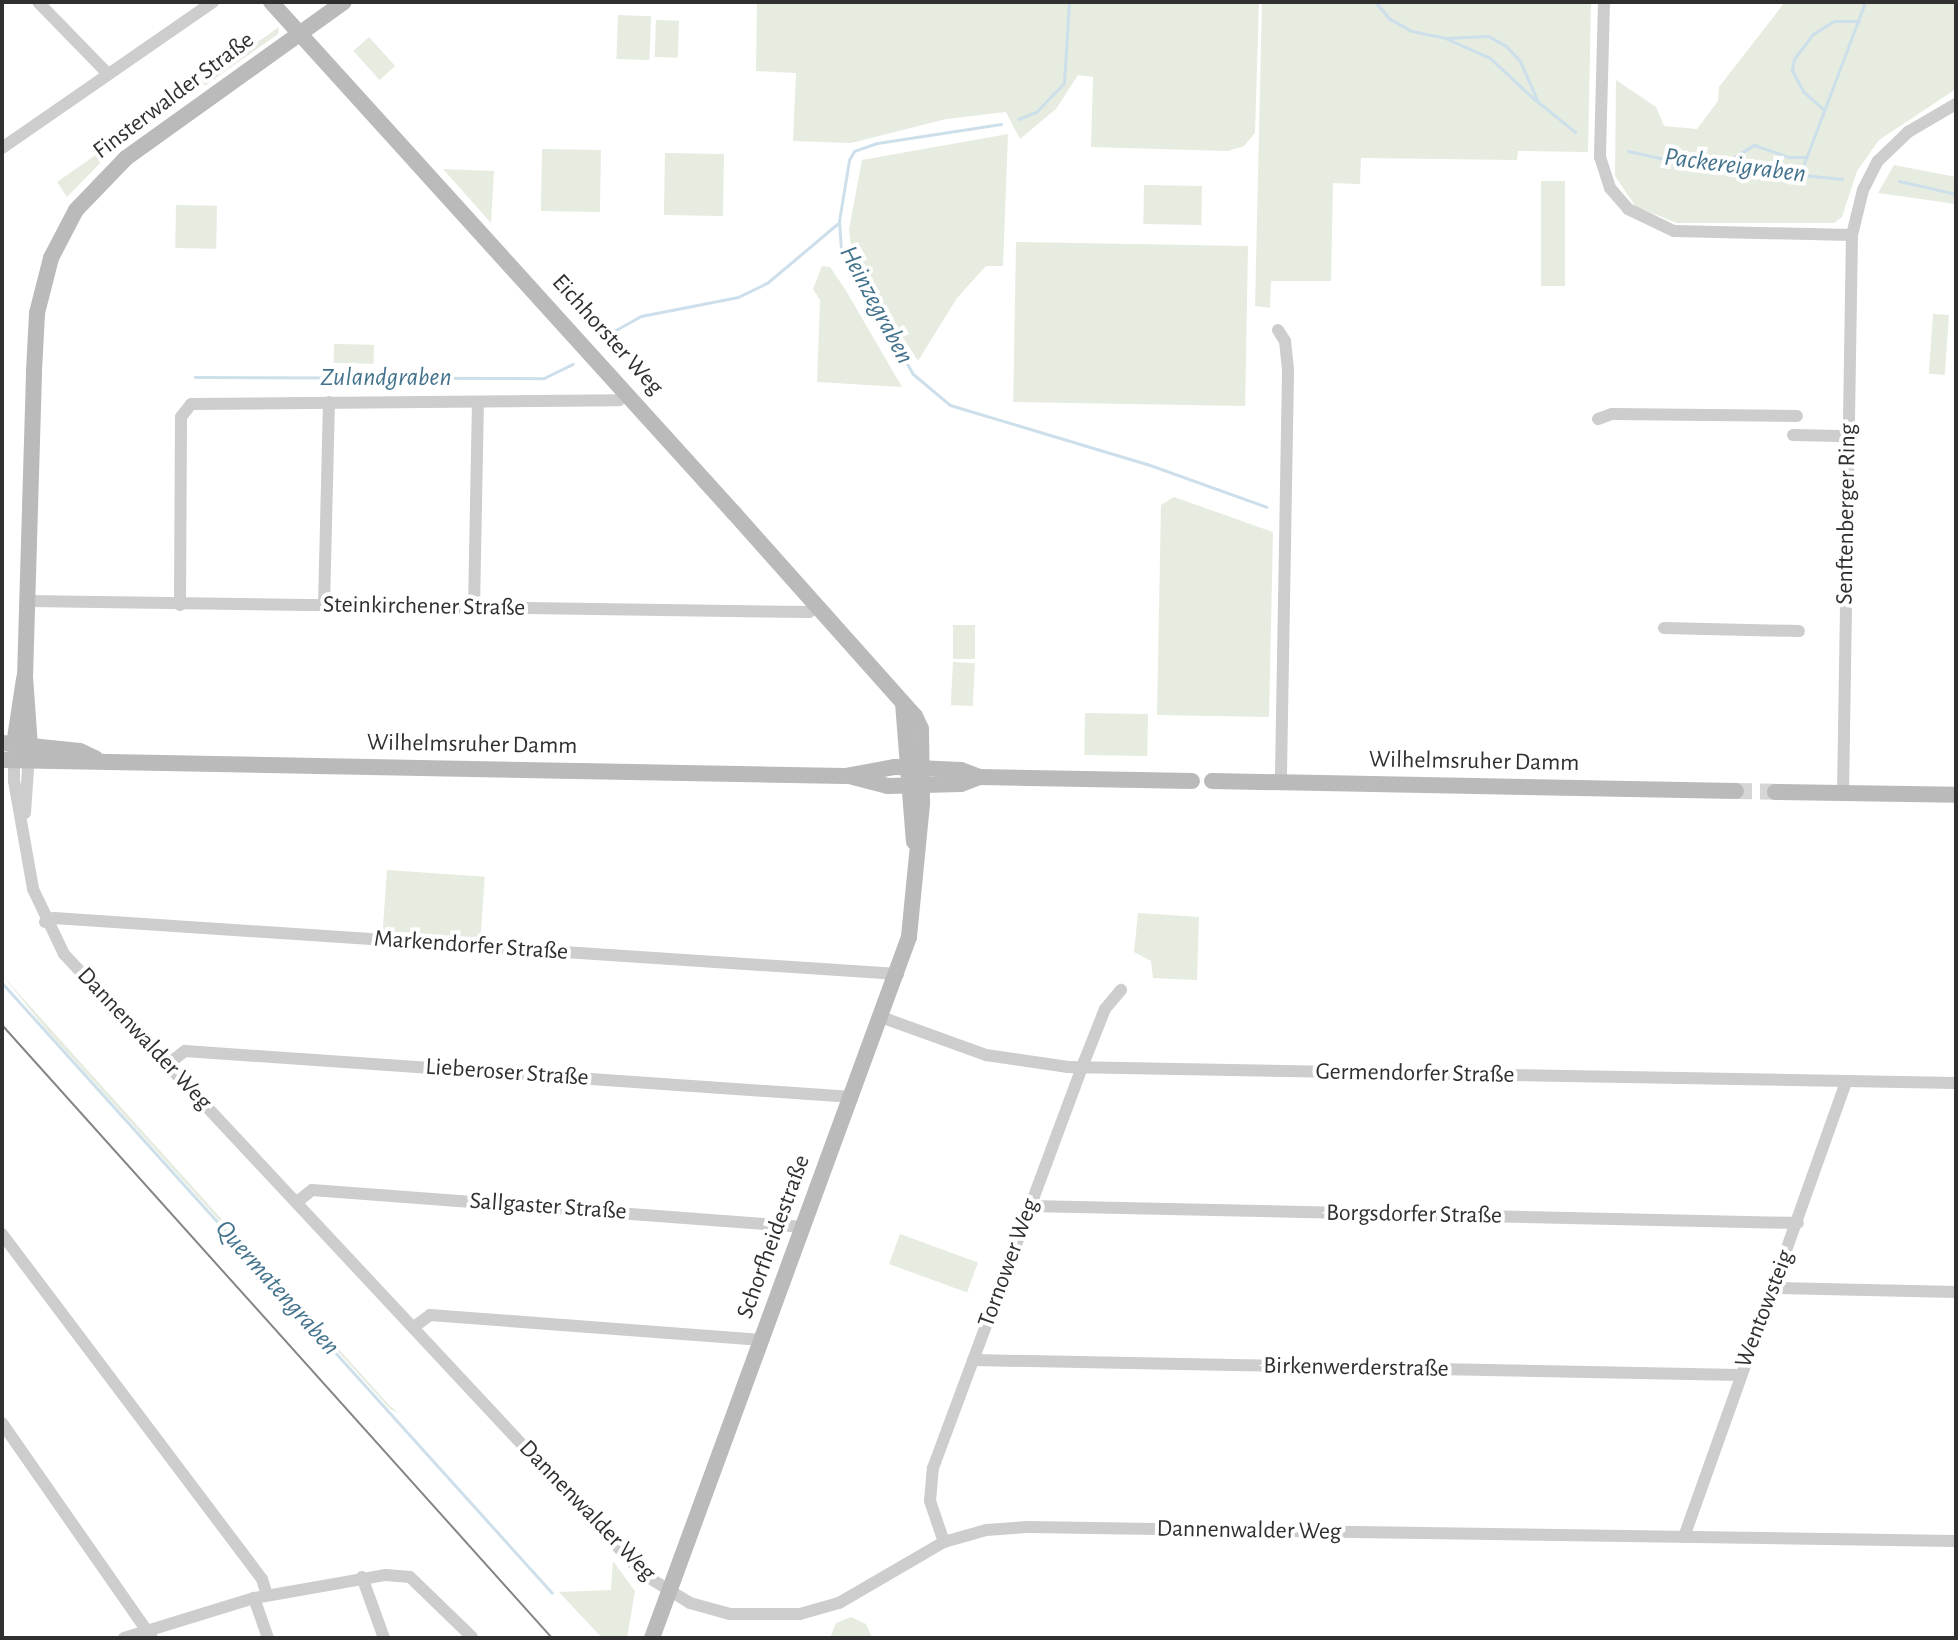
<!DOCTYPE html>
<meta charset="utf-8">
<style>
body{margin:0}
#map{position:relative;width:1958px;height:1640px;overflow:hidden;background:#fff;font-family:"Alegreya Sans",sans-serif}
div>[style]{position:absolute}
.green>*{inset:0;background:#e6ecdf;transform-origin:0 0}
.stream>*{height:3px;margin:-1.5px;padding:0 1.5px;transform-origin:1.5px;border-radius:1.5px;background:#cddfea}
.secondary-tunnel>*{height:16px;margin-top:-8px;transform-origin:0;background:repeating-linear-gradient(90deg,#d6d6d6 0 16px,transparent 0 24px)}
.street>*{height:12px;margin:-6px;padding:0 6px;transform-origin:6px;border-radius:6px;background:#cdcdcd}
.secondary>*{height:16px;margin:-8px;padding:0 8px;transform-origin:8px;border-radius:8px;background:#bababa}
.tram>*{height:2px;margin:-1px;padding:0 1px;transform-origin:1px;border-radius:1px;background:#858585}
span{translate:-50% -50%;white-space:nowrap;text-align:center;line-height:1.15;-webkit-text-stroke:8px #fff;paint-order:stroke}
.street-label{font-size:24px;color:#303030}
.water-label{font-size:26px;color:#43728c;font-style:italic}
.frame{position:absolute;inset:0;border:4px solid #303030;pointer-events:none}
</style>
<div id="map">
<div class="green">
<i style="clip-path:polygon(757px 2px,1259px 2px,1255px 133px,1244px 146px,1228px 151px,1091px 147px,1093px 77px,1078px 75px,1056px 109px,1020px 139px,1006px 112px,946px 119px,851px 143px,793px 141px,796px 73px,756px 71px)"></i>
<i style="clip-path:polygon(1262px 2px,1591px 2px,1588px 152px,1518px 151px,1517px 160px,1361px 158px,1360px 184px,1333px 183px,1331px 281px,1271px 281px,1270px 308px,1255px 306px)"></i>
<i style="clip-path:polygon(1785px 2px,1956px 2px,1956px 89px,1879px 140px,1857px 171px,1842px 217px,1834px 223px,1677px 223px,1636px 207px,1615px 176px,1616px 80px,1656px 107px,1664px 126px,1697px 129px,1718px 101px,1719px 87px)"></i>
<i style="left:618px;top:15px;width:33px;height:44px;rotate:2deg"></i>
<i style="left:656px;top:20px;width:23px;height:37px;rotate:2deg"></i>
<i style="clip-path:polygon(279px 27px,278px 34px,112px 151px,67px 197px,57px 182px)"></i>
<i style="left:369px;top:37px;width:39px;height:21px;rotate:48deg"></i>
<i style="clip-path:polygon(1008px 134px,1003px 266px,986px 266px,957px 298px,918px 361px,861px 272px,851px 246px,849px 229px,862px 160px)"></i>
<i style="left:542px;top:149px;width:59px;height:62px;rotate:1deg"></i>
<i style="left:665px;top:153px;width:59px;height:62px;rotate:1deg"></i>
<i style="clip-path:polygon(1894px 165px,1956px 177px,1956px 204px,1878px 193px)"></i>
<i style="clip-path:polygon(443px 169px,494px 171px,491px 223px)"></i>
<i style="left:1541px;top:181px;width:24px;height:105px"></i>
<i style="left:1144px;top:185px;width:58px;height:39px;rotate:1deg"></i>
<i style="left:176px;top:205px;width:41px;height:43px;rotate:1deg"></i>
<i style="left:1016px;top:242px;width:232px;height:160px;rotate:1deg"></i>
<i style="clip-path:polygon(822px 266px,830px 267px,845px 289px,902px 387px,817px 382px,820px 300px,813px 289px)"></i>
<i style="left:1933px;top:314px;width:16px;height:60px;rotate:4deg"></i>
<i style="left:334px;top:344px;width:40px;height:19px;rotate:1deg"></i>
<i style="clip-path:polygon(1174px 497px,1273px 532px,1269px 717px,1157px 715px,1161px 505px)"></i>
<i style="left:953px;top:625px;width:22px;height:34px"></i>
<i style="left:953px;top:662px;width:22px;height:43px;rotate:3deg"></i>
<i style="left:1085px;top:713px;width:63px;height:42px;rotate:1deg"></i>
<i style="left:387px;top:870px;width:98px;height:61px;rotate:4deg"></i>
<i style="clip-path:polygon(1138px 913px,1199px 917px,1197px 980px,1153px 978px,1151px 961px,1134px 952px)"></i>
<i style="clip-path:polygon(2px 975px,390px 1406px,399px 1413px,390px 1409px,46px 1029px)"></i>
<i style="left:900px;top:1234px;width:83px;height:32px;rotate:20deg"></i>
<i style="clip-path:polygon(613px 1561px,635px 1591px,627px 1638px,602px 1638px,559px 1592px,611px 1590px)"></i>
<i style="clip-path:polygon(851px 1617px,866px 1624px,872px 1638px,830px 1638px,836px 1623px)"></i>
</div>
<div class="stream">
<i style="left:1375px;top:2px;width:23px;rotate:49deg"></i>
<i style="left:1390px;top:19px;width:25px;rotate:29deg"></i>
<i style="left:1412px;top:31px;width:34px;rotate:12deg"></i>
<i style="left:1445px;top:38px;width:43px;rotate:-2.7deg"></i>
<i style="left:1488px;top:36px;width:21px;rotate:29deg"></i>
<i style="left:1506px;top:46px;width:21px;rotate:47deg"></i>
<i style="left:1520px;top:61px;width:45px;rotate:66.3deg"></i>
<i style="left:1538px;top:102px;width:48px;rotate:39deg"></i>
<i style="left:1445px;top:38px;width:49px;rotate:24deg"></i>
<i style="left:1490px;top:58px;width:62px;rotate:43deg"></i>
<i style="left:1824px;top:110px;width:28px;rotate:-138deg"></i>
<i style="left:1803px;top:91px;width:24px;rotate:-118deg"></i>
<i style="left:1792px;top:70px;width:11px;rotate:-80deg"></i>
<i style="left:1794px;top:59px;width:31px;rotate:-53deg"></i>
<i style="left:1813px;top:34px;width:25px;rotate:-32deg"></i>
<i style="left:1834px;top:21px;width:25px"></i>
<i style="left:1018px;top:119px;width:19px;rotate:-21deg"></i>
<i style="left:1036px;top:112px;width:40px;rotate:-46deg"></i>
<i style="left:1064px;top:83px;width:81px;rotate:-86.5deg"></i>
<i style="left:1001px;top:124px;width:125px;rotate:171.3deg"></i>
<i style="left:877px;top:143px;width:24px;rotate:161deg"></i>
<i style="left:854px;top:151px;width:10px;rotate:119deg"></i>
<i style="left:849px;top:160px;width:62px;rotate:99.3deg"></i>
<i style="left:839px;top:221px;width:28px;rotate:86deg"></i>
<i style="left:841px;top:249px;width:144px;rotate:60.1deg"></i>
<i style="left:913px;top:374px;width:48px;rotate:40deg"></i>
<i style="left:950px;top:405px;width:206px;rotate:16.7deg"></i>
<i style="left:1147px;top:464px;width:127px;rotate:19.7deg"></i>
<i style="left:1628px;top:151px;width:56px;rotate:12.3deg"></i>
<i style="left:1683px;top:163px;width:160px;rotate:5.7deg"></i>
<i style="left:1719px;top:166px;width:41px;rotate:-31deg"></i>
<i style="left:1754px;top:145px;width:37px;rotate:19deg"></i>
<i style="left:1789px;top:157px;width:18px"></i>
<i style="left:1799px;top:177px;width:187px;rotate:-69.3deg"></i>
<i style="left:1899px;top:181px;width:58px;rotate:12.8deg"></i>
<i style="left:605px;top:336px;width:41px;rotate:-29.1deg"></i>
<i style="left:641px;top:316px;width:99px;rotate:-11.1deg"></i>
<i style="left:738px;top:297px;width:32px;rotate:-26deg"></i>
<i style="left:767px;top:283px;width:92px;rotate:-40.1deg"></i>
<i style="left:195px;top:377px;width:349px;rotate:0.2deg"></i>
<i style="left:544px;top:378px;width:32px;rotate:-26deg"></i>
<i style="left:2px;top:983px;width:821px;rotate:47.96deg"></i>
</div>
<div class="secondary-tunnel">
<i style="left:1736px;top:791px;width:39px;rotate:1deg"></i>
</div>
<div class="street">
<i style="left:38px;top:2px;width:100px;rotate:45.8deg"></i>
<i style="left:1604px;top:2px;width:155px;rotate:91.5deg"></i>
<i style="left:1600px;top:157px;width:33px;rotate:72deg"></i>
<i style="left:1610px;top:188px;width:28px;rotate:49deg"></i>
<i style="left:1628px;top:209px;width:51px;rotate:25.6deg"></i>
<i style="left:1674px;top:231px;width:178px;rotate:1.3deg"></i>
<i style="left:2px;top:148px;width:257px;rotate:-34.7deg"></i>
<i style="left:1278px;top:330px;width:13px;rotate:58deg"></i>
<i style="left:1285px;top:341px;width:31px;rotate:84deg"></i>
<i style="left:1288px;top:372px;width:411px;rotate:91deg"></i>
<i style="left:1598px;top:419px;width:15px;rotate:-20deg"></i>
<i style="left:1612px;top:414px;width:185px;rotate:0.6deg"></i>
<i style="left:1793px;top:435px;width:46px;rotate:1.2deg"></i>
<i style="left:28px;top:601px;width:781px;rotate:0.81deg"></i>
<i style="left:809px;top:612px;width:10px;rotate:-37deg"></i>
<i style="left:180px;top:605px;width:188px;rotate:-89.7deg"></i>
<i style="left:181px;top:417px;width:16px;rotate:-52deg"></i>
<i style="left:191px;top:404px;width:428px;rotate:-0.5deg"></i>
<i style="left:619px;top:400px;width:10px;rotate:-37deg"></i>
<i style="left:324px;top:606px;width:204px;rotate:-88.6deg"></i>
<i style="left:474px;top:608px;width:205px;rotate:-88.9deg"></i>
<i style="left:1664px;top:628px;width:135px;rotate:1.3deg"></i>
<i style="left:14px;top:752px;width:29px;rotate:90deg"></i>
<i style="left:14px;top:781px;width:110px;rotate:80deg"></i>
<i style="left:33px;top:889px;width:72px;rotate:64.5deg"></i>
<i style="left:64px;top:954px;width:848px;rotate:46.96deg"></i>
<i style="left:643px;top:1574px;width:55px;rotate:31.7deg"></i>
<i style="left:690px;top:1603px;width:41px;rotate:15.4deg"></i>
<i style="left:730px;top:1614px;width:70px"></i>
<i style="left:800px;top:1614px;width:41px;rotate:-15.8deg"></i>
<i style="left:839px;top:1603px;width:121px;rotate:-30.2deg"></i>
<i style="left:944px;top:1542px;width:44px;rotate:-15.9deg"></i>
<i style="left:986px;top:1530px;width:41px;rotate:-4.2deg"></i>
<i style="left:1027px;top:1527px;width:929px;rotate:0.86deg"></i>
<i style="left:1843px;top:793px;width:558px;rotate:-89.08deg"></i>
<i style="left:1852px;top:235px;width:46px;rotate:-76.3deg"></i>
<i style="left:1863px;top:190px;width:33px;rotate:-63deg"></i>
<i style="left:1878px;top:161px;width:42px;rotate:-44deg"></i>
<i style="left:1908px;top:132px;width:56px;rotate:-30.3deg"></i>
<i style="left:25px;top:813px;width:58px;rotate:-86.1deg"></i>
<i style="left:45px;top:922px;width:10px;rotate:-24deg"></i>
<i style="left:54px;top:918px;width:846px;rotate:3.8deg"></i>
<i style="left:881px;top:1017px;width:112px;rotate:19.9deg"></i>
<i style="left:986px;top:1055px;width:83px;rotate:8.3deg"></i>
<i style="left:1068px;top:1067px;width:888px;rotate:1.03deg"></i>
<i style="left:167px;top:1065px;width:23px;rotate:-38deg"></i>
<i style="left:185px;top:1051px;width:669px;rotate:3.95deg"></i>
<i style="left:297px;top:1202px;width:19px;rotate:-39deg"></i>
<i style="left:312px;top:1190px;width:493px;rotate:4.3deg"></i>
<i style="left:1030px;top:1206px;width:768px;rotate:1.27deg"></i>
<i style="left:2px;top:1234px;width:432px;rotate:53deg"></i>
<i style="left:262px;top:1579px;width:17px;rotate:73deg"></i>
<i style="left:1775px;top:1288px;width:181px;rotate:1.3deg"></i>
<i style="left:414px;top:1327px;width:20px;rotate:-37deg"></i>
<i style="left:430px;top:1315px;width:333px;rotate:4.3deg"></i>
<i style="left:973px;top:1360px;width:767px;rotate:1.12deg"></i>
<i style="left:2px;top:1423px;width:262px;rotate:55.1deg"></i>
<i style="left:1684px;top:1537px;width:484px;rotate:-70.4deg"></i>
<i style="left:944px;top:1542px;width:43px;rotate:-108.9deg"></i>
<i style="left:930px;top:1501px;width:33px;rotate:-85deg"></i>
<i style="left:933px;top:1468px;width:433px;rotate:-69.6deg"></i>
<i style="left:1084px;top:1062px;width:57px;rotate:-68.4deg"></i>
<i style="left:1105px;top:1009px;width:25px;rotate:-50deg"></i>
<i style="left:362px;top:1577px;width:65px;rotate:70.2deg"></i>
<i style="left:254px;top:1598px;width:42px;rotate:70.7deg"></i>
<i style="left:124px;top:1638px;width:136px;rotate:-17.1deg"></i>
<i style="left:254px;top:1598px;width:134px;rotate:-9.9deg"></i>
<i style="left:386px;top:1575px;width:24px;rotate:5deg"></i>
<i style="left:410px;top:1577px;width:86px;rotate:44.1deg"></i>
</div>
<div class="secondary">
<i style="left:271px;top:2px;width:690px;rotate:47.82deg"></i>
<i style="left:734px;top:513px;width:272px;rotate:48.3deg"></i>
<i style="left:915px;top:716px;width:14px;rotate:65deg"></i>
<i style="left:921px;top:729px;width:75px;rotate:89.2deg"></i>
<i style="left:922px;top:804px;width:134px;rotate:95.6deg"></i>
<i style="left:909px;top:937px;width:747px;rotate:110.13deg"></i>
<i style="left:903px;top:703px;width:139px;rotate:85.5deg"></i>
<i style="left:2px;top:743px;width:78px;rotate:5.9deg"></i>
<i style="left:80px;top:751px;width:17px;rotate:25deg"></i>
<i style="left:14px;top:745px;width:67px;rotate:-81.4deg"></i>
<i style="left:30px;top:746px;width:69px;rotate:-94.1deg"></i>
<i style="left:25px;top:677px;width:306px;rotate:-88.3deg"></i>
<i style="left:34px;top:371px;width:58px;rotate:-87deg"></i>
<i style="left:37px;top:313px;width:57px;rotate:-75.7deg"></i>
<i style="left:51px;top:258px;width:54px;rotate:-62.5deg"></i>
<i style="left:76px;top:210px;width:72px;rotate:-46.1deg"></i>
<i style="left:126px;top:158px;width:268px;rotate:-35.6deg"></i>
<i style="left:2px;top:760px;width:843px;rotate:1.09deg"></i>
<i style="left:845px;top:776px;width:51px;rotate:-10.2deg"></i>
<i style="left:895px;top:767px;width:66px;rotate:2.6deg"></i>
<i style="left:961px;top:770px;width:19px;rotate:21deg"></i>
<i style="left:979px;top:777px;width:213px;rotate:1.1deg"></i>
<i style="left:849px;top:776px;width:40px;rotate:14.4deg"></i>
<i style="left:888px;top:786px;width:73px;rotate:-1.6deg"></i>
<i style="left:961px;top:784px;width:19px;rotate:-21deg"></i>
<i style="left:1212px;top:781px;width:524px;rotate:1.09deg"></i>
<i style="left:1775px;top:792px;width:181px;rotate:0.9deg"></i>
</div>
<div class="tram">
<i style="left:2px;top:1025px;width:824px;rotate:48.1deg"></i>
</div>
<div class="street-label">
<span style="left:174px;top:96px;rotate:-37deg">Finsterwalder Straße</span>
<span style="left:607px;top:335px;rotate:48deg">Eichhorster Weg</span>
<span style="left:1847px;top:514px;rotate:-89deg">Senftenberger Ring</span>
<span style="left:424px;top:607px;rotate:1deg">Steinkirchener Straße</span>
<span style="left:472px;top:745px;rotate:1deg">Wilhelmsruher Damm</span>
<span style="left:1474px;top:762px;rotate:1deg">Wilhelmsruher Damm</span>
<span style="left:471px;top:946px;rotate:4deg">Markendorfer Straße</span>
<span style="left:144px;top:1039px;rotate:47deg">Dannenwalder Weg</span>
<span style="left:507px;top:1073px;rotate:4deg">Lieberoser Straße</span>
<span style="left:1415px;top:1074px;rotate:1deg">Germendorfer Straße</span>
<span style="left:548px;top:1207px;rotate:4deg">Sallgaster Straße</span>
<span style="left:1414px;top:1215px;rotate:1deg">Borgsdorfer Straße</span>
<span style="left:774px;top:1237px;rotate:-70deg">Schorfheidestraße</span>
<span style="left:1009px;top:1263px;rotate:-70deg">Tornower Weg</span>
<span style="left:1765px;top:1309px;rotate:-69deg">Wentowsteig</span>
<span style="left:1356px;top:1368px;rotate:1deg">Birkenwerderstraße</span>
<span style="left:587px;top:1511px;rotate:46deg">Dannenwalder Weg</span>
<span style="left:1249px;top:1531px;rotate:1deg">Dannenwalder Weg</span>
</div>
<div class="water-label">
<span style="left:1735px;top:166px;rotate:7deg">Packereigraben</span>
<span style="left:876px;top:305px;rotate:62deg">Heinzegraben</span>
<span style="left:386px;top:378px">Zulandgraben</span>
<span style="left:277px;top:1288px;rotate:48deg">Quermatengraben</span>
</div>
<div class="frame"></div>
</div>
